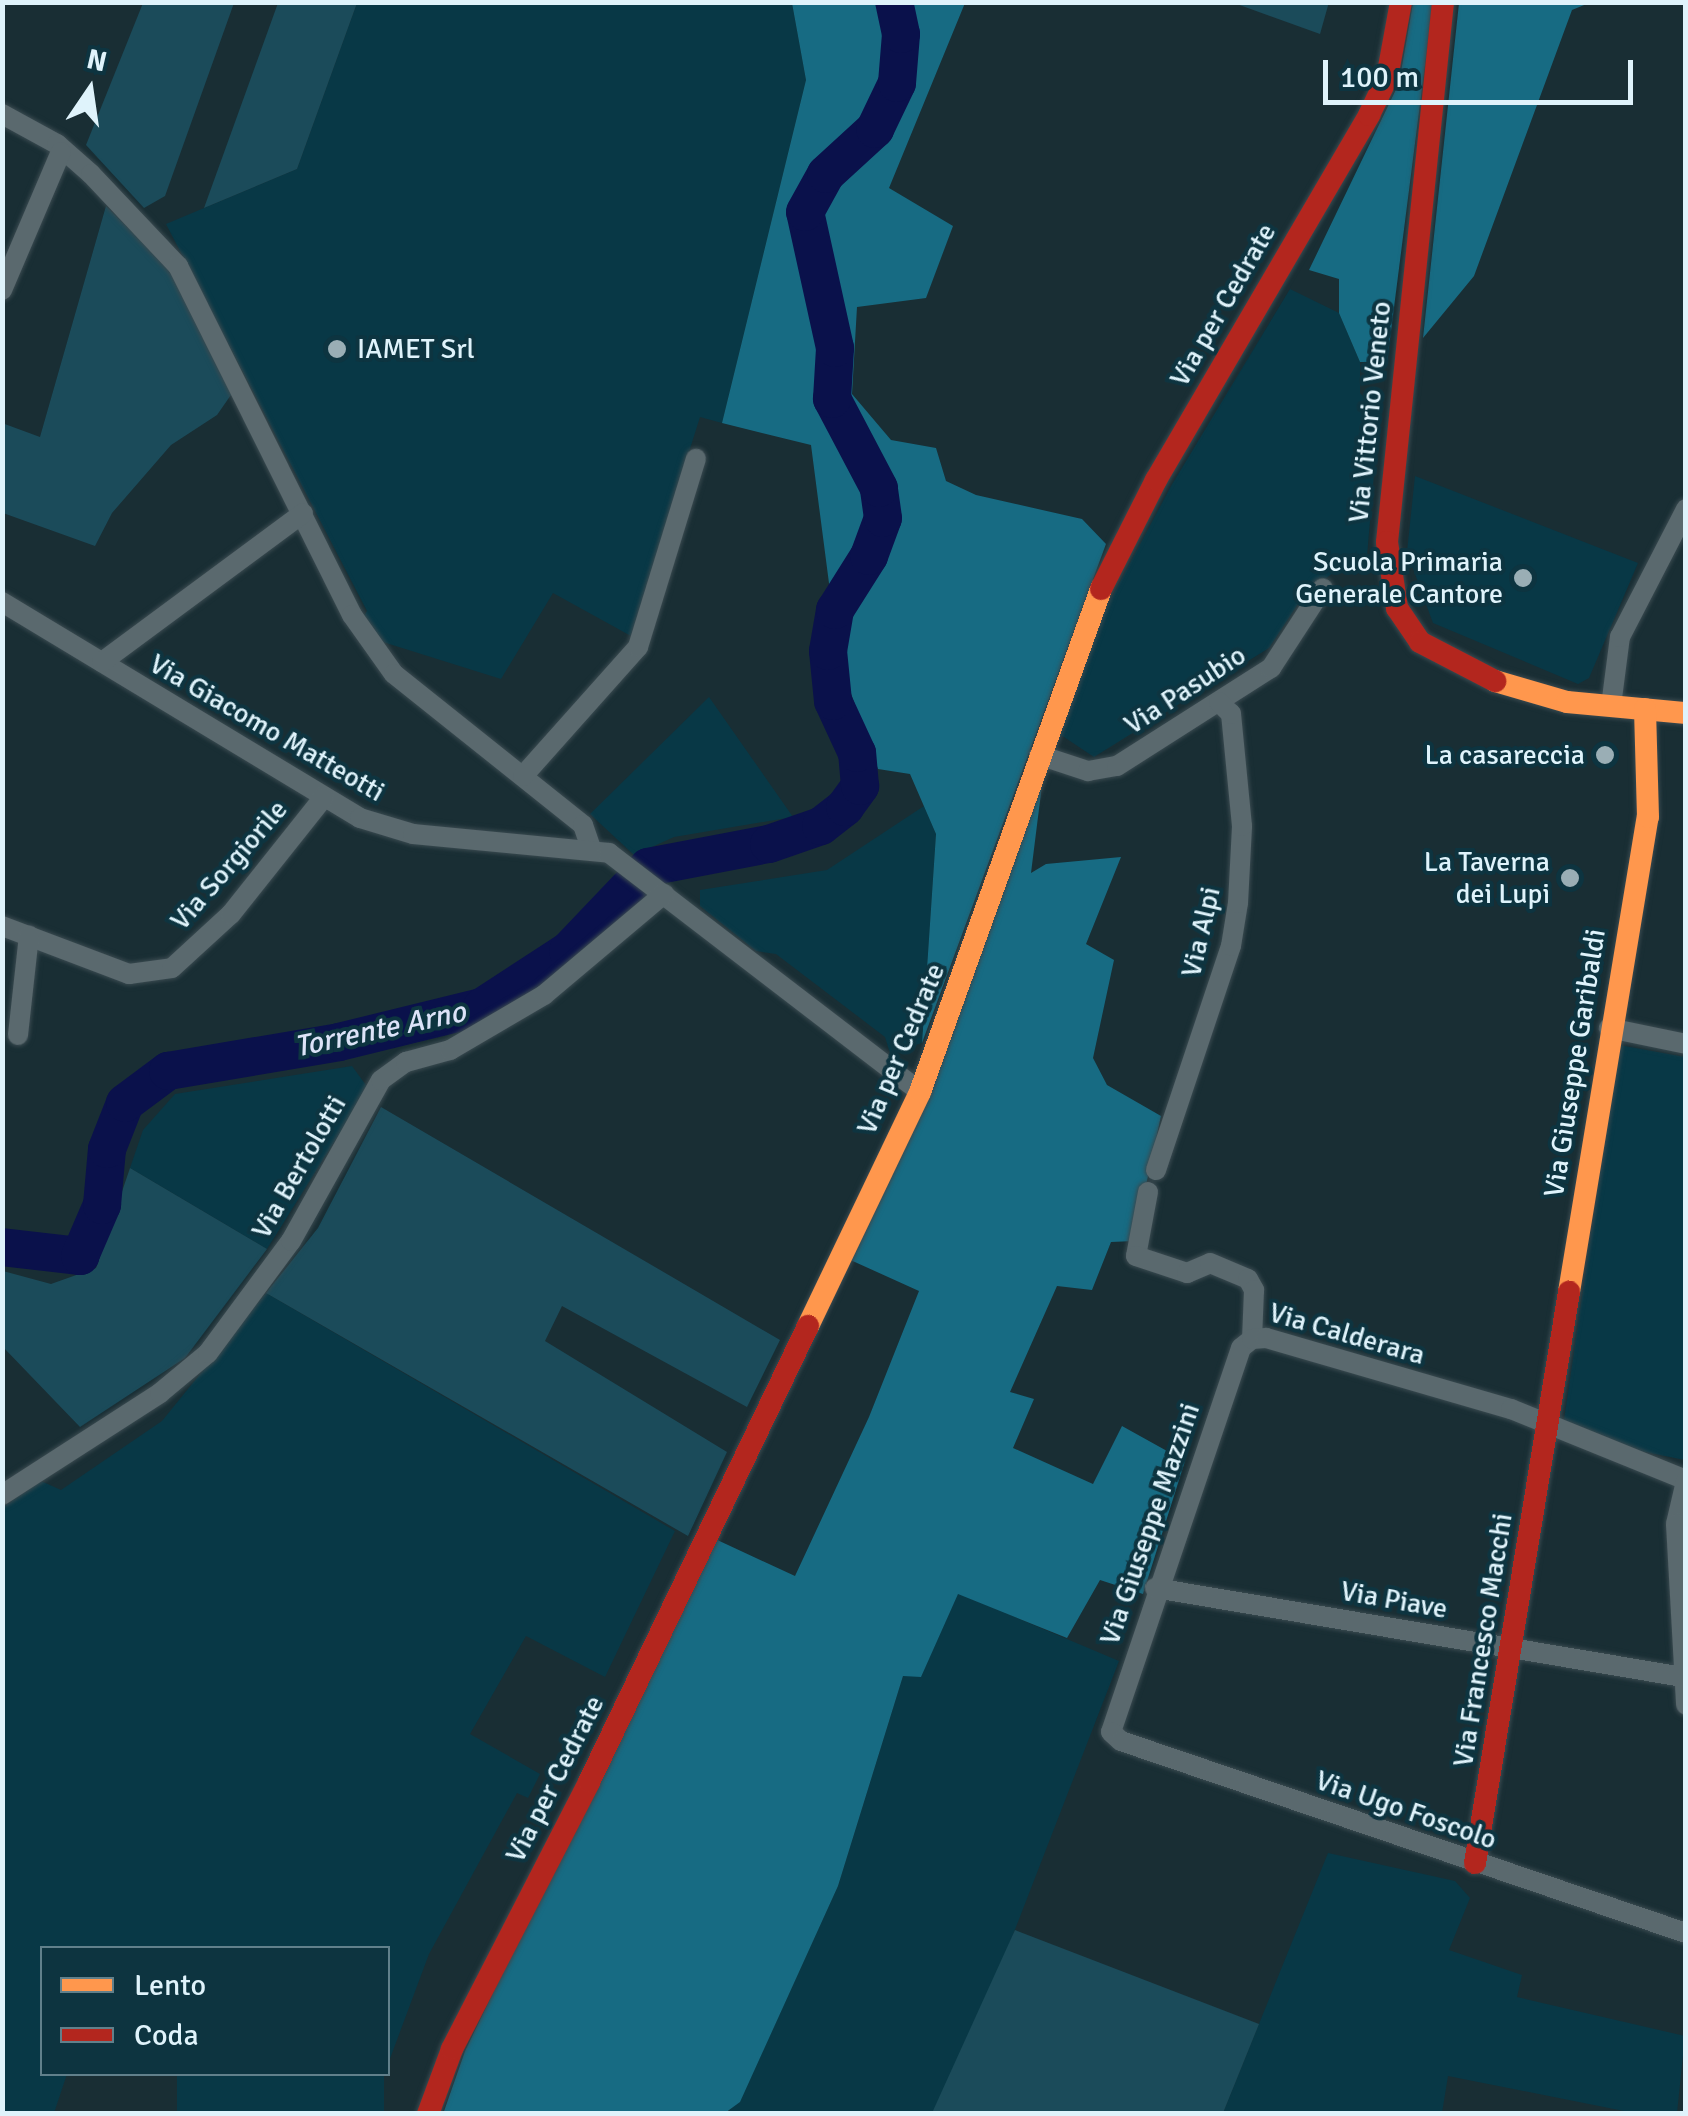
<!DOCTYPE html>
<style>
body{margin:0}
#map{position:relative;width:1688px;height:2116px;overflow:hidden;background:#192e34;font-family:Signika,sans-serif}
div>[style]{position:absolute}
.built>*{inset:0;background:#083846;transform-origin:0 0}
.green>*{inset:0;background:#1b4b5a}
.forest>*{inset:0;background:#176b83}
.river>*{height:38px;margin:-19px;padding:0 19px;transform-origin:19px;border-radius:19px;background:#0a114b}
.roads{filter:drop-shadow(0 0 2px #3a4a50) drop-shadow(0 0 2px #3a4a50)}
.street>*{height:20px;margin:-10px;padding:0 10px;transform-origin:10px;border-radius:10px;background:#5a696e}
.slow>*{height:22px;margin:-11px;padding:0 11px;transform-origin:11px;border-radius:11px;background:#ff974d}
.jam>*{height:22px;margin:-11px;padding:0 11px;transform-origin:11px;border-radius:11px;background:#b3261e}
.dots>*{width:28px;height:28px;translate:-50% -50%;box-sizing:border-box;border:5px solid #0d3440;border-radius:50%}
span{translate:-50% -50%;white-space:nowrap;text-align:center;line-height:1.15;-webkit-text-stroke:8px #0d3440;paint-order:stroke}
.street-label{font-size:28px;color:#dff3fb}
.poi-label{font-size:28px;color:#dff3fb}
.left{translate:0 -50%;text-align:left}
.right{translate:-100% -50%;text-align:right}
.water-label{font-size:30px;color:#dce3f8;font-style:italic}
.frame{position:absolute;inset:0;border:5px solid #dff3fb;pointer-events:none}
.legend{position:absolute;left:40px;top:1946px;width:350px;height:130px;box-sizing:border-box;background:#0d3440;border:2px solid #61808b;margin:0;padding:12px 18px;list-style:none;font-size:30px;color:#dff3fb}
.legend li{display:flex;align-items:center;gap:20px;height:50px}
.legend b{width:50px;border:2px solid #61808b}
.north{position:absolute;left:40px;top:40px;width:100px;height:100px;-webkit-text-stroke:8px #0d3440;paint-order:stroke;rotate:13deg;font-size:28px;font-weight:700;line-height:40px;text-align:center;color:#dff3fb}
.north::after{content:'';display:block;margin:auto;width:35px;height:45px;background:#dff3fb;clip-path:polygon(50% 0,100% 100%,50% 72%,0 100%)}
.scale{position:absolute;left:1323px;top:60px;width:310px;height:45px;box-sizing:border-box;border:5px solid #dff3fb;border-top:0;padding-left:12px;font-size:30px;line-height:35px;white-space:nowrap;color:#dff3fb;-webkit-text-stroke:8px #0d3440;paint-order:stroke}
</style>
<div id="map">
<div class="built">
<i style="clip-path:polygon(357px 3px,792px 3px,806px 80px,722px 423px,700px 417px,631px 636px,553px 593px,501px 679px,383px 642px,361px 621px,367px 611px,166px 224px,297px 169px)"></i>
<i style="clip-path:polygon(1290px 289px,1339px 313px,1360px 362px,1360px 393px,1379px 415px,1366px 568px,1335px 571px,1302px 598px,1269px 648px,1094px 757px,1058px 733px,1103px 614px,1171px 486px)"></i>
<i style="clip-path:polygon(1415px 476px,1638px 563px,1589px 678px,1578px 684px,1433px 623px,1407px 552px)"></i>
<i style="clip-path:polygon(709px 697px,793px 817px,674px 837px,634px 855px,590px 814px)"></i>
<i style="clip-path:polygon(924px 806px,936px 834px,922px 1043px,890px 1053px,885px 1037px,776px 954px,756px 951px,700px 906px,700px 890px,827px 870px)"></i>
<i style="clip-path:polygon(1619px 1045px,1685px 1057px,1685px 1460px,1640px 1451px,1564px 1420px)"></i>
<i style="clip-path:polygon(352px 1066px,368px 1088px,267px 1249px,130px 1168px,143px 1130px,175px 1094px)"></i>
<i style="clip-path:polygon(266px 1293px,675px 1531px,605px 1677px,526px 1636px,470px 1734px,540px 1774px,528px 1798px,517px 1793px,429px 1954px,388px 2064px,388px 1948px,42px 1948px,42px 2074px,67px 2074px,54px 2113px,3px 2114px,3px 1507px,41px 1481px,61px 1490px,162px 1421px)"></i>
<i style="clip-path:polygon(958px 1593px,1119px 1661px,985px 2007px,932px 2114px,725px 2114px,740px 2101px,838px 1886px,903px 1676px,921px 1676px)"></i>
<i style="clip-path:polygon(1328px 1853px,1455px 1881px,1470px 1898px,1449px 1950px,1522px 1975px,1517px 1997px,1685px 2036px,1677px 2113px,1634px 2113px,1448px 2076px,1442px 2113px,1223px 2113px)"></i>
<i style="left:177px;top:2074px;width:207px;height:40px"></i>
</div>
<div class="green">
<i style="clip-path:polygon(1329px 2px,1320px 34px,1234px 3px)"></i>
<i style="clip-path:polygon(143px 3px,234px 3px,165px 196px,144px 208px,86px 145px)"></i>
<i style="clip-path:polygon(278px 3px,357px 3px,297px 169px,204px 208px)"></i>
<i style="clip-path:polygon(106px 206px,172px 271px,233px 392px,217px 415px,171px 445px,112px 513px,95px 546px,3px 513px,2px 423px,40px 437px)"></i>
<i style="clip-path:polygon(381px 1107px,780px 1340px,747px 1407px,562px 1306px,545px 1341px,727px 1452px,688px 1536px,266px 1293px,318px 1228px)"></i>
<i style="clip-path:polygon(130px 1168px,267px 1249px,185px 1358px,80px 1427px,3px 1347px,3px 1271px,51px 1284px,96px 1268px)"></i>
<i style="clip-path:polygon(1015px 1930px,1259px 2024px,1223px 2113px,932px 2113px)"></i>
</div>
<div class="forest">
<i style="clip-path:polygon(792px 3px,965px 3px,889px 188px,953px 226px,926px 298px,857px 307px,852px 394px,891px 440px,936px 448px,946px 481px,976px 495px,1082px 519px,1106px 544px,922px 1043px,936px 834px,910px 774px,878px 769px,839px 660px,811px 445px,722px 423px,806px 80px)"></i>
<i style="clip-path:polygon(1413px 3px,1433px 3px,1387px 362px,1360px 362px,1339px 313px,1339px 279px,1309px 270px,1399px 83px)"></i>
<i style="clip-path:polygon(1459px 3px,1589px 3px,1572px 10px,1474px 276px,1423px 338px)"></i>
<i style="clip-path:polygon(1042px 785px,1031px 873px,1046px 864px,1121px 857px,1086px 944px,1114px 960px,1093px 1058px,1107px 1085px,1161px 1116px,1134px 1241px,1111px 1242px,1092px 1290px,1057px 1286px,1010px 1392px,1034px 1399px,1013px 1448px,1093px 1484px,1122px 1426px,1185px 1461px,1143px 1594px,1100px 1580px,1067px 1638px,958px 1594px,921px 1677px,903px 1676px,838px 1886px,740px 2102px,725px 2113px,443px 2114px,465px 2051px,713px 1538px,795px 1576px,869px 1417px,919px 1291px,846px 1258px,926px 1100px)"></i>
</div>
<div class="river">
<i style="left:2px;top:1247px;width:79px;rotate:6.6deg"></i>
<i style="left:80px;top:1256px;width:56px;rotate:-66.7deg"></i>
<i style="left:102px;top:1205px;width:56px;rotate:-84.9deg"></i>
<i style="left:107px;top:1149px;width:49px;rotate:-68.6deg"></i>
<i style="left:125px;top:1103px;width:54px;rotate:-36.7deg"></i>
<i style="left:168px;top:1071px;width:173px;rotate:-9.6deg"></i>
<i style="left:339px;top:1042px;width:147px;rotate:-13.8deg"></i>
<i style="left:482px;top:1007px;width:103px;rotate:-33.1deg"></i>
<i style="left:568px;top:951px;width:116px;rotate:-46.4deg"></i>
<i style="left:648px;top:867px;width:123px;rotate:-10.8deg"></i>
<i style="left:769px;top:844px;width:55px;rotate:-19.1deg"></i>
<i style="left:821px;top:826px;width:31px;rotate:-38deg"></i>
<i style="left:845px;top:807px;width:26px;rotate:-54deg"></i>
<i style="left:860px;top:786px;width:33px;rotate:-95deg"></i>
<i style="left:857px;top:753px;width:57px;rotate:-114.8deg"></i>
<i style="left:833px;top:701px;width:50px;rotate:-95.7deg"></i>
<i style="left:828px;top:651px;width:42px;rotate:-80.3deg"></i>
<i style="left:835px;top:610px;width:64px;rotate:-57.8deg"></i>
<i style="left:869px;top:556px;width:40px;rotate:-69.8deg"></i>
<i style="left:883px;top:518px;width:30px;rotate:-98deg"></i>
<i style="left:879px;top:488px;width:101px;rotate:-117.8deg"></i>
<i style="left:832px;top:399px;width:51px;rotate:-86.6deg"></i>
<i style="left:835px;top:348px;width:139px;rotate:-102.4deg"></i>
<i style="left:805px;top:212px;width:43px;rotate:-61.1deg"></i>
<i style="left:826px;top:174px;width:67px;rotate:-42.6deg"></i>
<i style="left:875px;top:129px;width:51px;rotate:-64.4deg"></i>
<i style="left:897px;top:83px;width:49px;rotate:-85.3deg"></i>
<i style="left:901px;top:34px;width:33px;rotate:-102deg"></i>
</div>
<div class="roads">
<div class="street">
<i style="left:2px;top:114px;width:63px;rotate:28.6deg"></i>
<i style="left:57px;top:144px;width:45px;rotate:41.4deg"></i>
<i style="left:91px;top:174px;width:127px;rotate:46.6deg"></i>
<i style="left:178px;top:266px;width:390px;rotate:63.5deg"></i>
<i style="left:352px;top:615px;width:72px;rotate:54.6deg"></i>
<i style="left:394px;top:674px;width:242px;rotate:38.6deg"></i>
<i style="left:583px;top:825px;width:24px;rotate:71deg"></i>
<i style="left:2px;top:290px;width:150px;rotate:-66.9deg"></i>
<i style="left:2px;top:602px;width:418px;rotate:31.1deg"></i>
<i style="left:360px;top:818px;width:55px;rotate:16.8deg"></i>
<i style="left:413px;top:834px;width:197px;rotate:5.5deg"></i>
<i style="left:609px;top:853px;width:392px;rotate:37.5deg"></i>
<i style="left:102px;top:662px;width:250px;rotate:-36.5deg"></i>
<i style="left:1611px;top:706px;width:70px;rotate:-82.6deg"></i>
<i style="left:1620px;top:637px;width:144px;rotate:-62.7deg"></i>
<i style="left:1039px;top:755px;width:52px;rotate:18.1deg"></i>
<i style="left:1088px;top:771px;width:29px;rotate:-10deg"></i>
<i style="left:1117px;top:766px;width:183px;rotate:-32.5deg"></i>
<i style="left:1271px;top:668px;width:95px;rotate:-57deg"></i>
<i style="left:523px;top:776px;width:173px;rotate:-48.3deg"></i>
<i style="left:638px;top:647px;width:197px;rotate:-72.9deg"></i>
<i style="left:2px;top:926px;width:136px;rotate:20.7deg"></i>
<i style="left:129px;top:974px;width:43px;rotate:-7.9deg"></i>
<i style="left:172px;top:968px;width:80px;rotate:-42.5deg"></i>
<i style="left:231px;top:914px;width:149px;rotate:-51.5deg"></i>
<i style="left:1609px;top:1028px;width:79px;rotate:11.7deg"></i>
<i style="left:18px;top:1035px;width:100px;rotate:-83.7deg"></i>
<i style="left:1156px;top:1170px;width:236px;rotate:-71.5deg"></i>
<i style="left:1231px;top:946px;width:44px;rotate:-80.8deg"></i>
<i style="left:1238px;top:903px;width:77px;rotate:-87deg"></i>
<i style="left:1242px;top:826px;width:113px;rotate:-95.6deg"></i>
<i style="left:1231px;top:714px;width:17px;rotate:-135deg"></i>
<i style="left:1148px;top:1192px;width:65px;rotate:100.6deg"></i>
<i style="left:1136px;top:1256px;width:54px;rotate:18.4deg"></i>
<i style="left:1187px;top:1273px;width:25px;rotate:-23deg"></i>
<i style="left:1210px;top:1263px;width:41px;rotate:22.8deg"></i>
<i style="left:1248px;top:1279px;width:13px;rotate:61deg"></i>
<i style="left:1254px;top:1290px;width:49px;rotate:92.3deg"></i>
<i style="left:1252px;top:1339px;width:14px;rotate:141deg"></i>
<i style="left:1241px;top:1348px;width:405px;rotate:108.7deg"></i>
<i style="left:1111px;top:1732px;width:13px;rotate:42deg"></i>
<i style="left:1121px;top:1741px;width:597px;rotate:18.77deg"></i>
<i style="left:1252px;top:1339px;width:14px;rotate:-4deg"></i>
<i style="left:1266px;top:1338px;width:255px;rotate:16.2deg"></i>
<i style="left:1511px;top:1409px;width:189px;rotate:22.1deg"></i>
<i style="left:1686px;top:1481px;width:44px;rotate:103.1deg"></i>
<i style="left:1676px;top:1524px;width:181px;rotate:86.8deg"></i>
<i style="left:2px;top:1495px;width:188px;rotate:-32.8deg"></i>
<i style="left:160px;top:1393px;width:62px;rotate:-39.8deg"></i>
<i style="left:208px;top:1353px;width:139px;rotate:-53.5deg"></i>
<i style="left:291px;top:1241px;width:184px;rotate:-60.8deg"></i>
<i style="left:381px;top:1080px;width:31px;rotate:-36deg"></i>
<i style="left:406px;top:1062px;width:46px;rotate:-15.3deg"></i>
<i style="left:450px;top:1050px;width:109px;rotate:-30.3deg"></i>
<i style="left:544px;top:995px;width:157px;rotate:-40.1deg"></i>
<i style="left:1155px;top:1588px;width:535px;rotate:9.57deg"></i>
</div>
<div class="slow">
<i style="left:1495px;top:681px;width:75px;rotate:16.3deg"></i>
<i style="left:1567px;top:702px;width:120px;rotate:5.3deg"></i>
<i style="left:1569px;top:1292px;width:482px;rotate:-80.6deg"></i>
<i style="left:1648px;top:817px;width:108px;rotate:-91.6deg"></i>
<i style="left:808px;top:1326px;width:259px;rotate:-64.4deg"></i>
<i style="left:920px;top:1092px;width:535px;rotate:-70.21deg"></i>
</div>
<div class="jam">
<i style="left:1443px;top:2px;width:543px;rotate:95.92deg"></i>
<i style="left:1387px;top:542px;width:67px;rotate:81.4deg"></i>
<i style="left:1397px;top:608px;width:41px;rotate:55.9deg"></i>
<i style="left:1420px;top:642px;width:85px;rotate:27.5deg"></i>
<i style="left:1101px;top:589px;width:122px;rotate:-63.2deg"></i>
<i style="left:1156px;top:480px;width:423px;rotate:-59.7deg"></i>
<i style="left:1369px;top:115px;width:41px;rotate:-64.1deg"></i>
<i style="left:1387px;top:78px;width:77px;rotate:-79.6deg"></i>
<i style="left:1475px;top:1863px;width:579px;rotate:-80.65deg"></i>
<i style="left:428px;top:2114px;width:69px;rotate:-69.7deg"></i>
<i style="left:452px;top:2049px;width:300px;rotate:-62.8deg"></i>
<i style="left:589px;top:1782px;width:506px;rotate:-64.35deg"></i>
</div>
</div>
<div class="dots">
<i style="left:337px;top:349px;background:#9aaeb5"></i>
<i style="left:1523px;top:578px;background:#9aaeb5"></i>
<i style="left:1605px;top:755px;background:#9aaeb5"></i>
<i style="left:1570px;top:878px;background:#9aaeb5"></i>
</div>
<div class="street-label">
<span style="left:1223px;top:305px;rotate:-60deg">Via per Cedrate</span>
<span style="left:1370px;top:412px;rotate:-84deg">Via Vittorio Veneto</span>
<span style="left:1185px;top:690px;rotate:-33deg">Via Pasubio</span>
<span style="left:267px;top:728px;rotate:30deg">Via Giacomo Matteotti</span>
<span style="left:229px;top:865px;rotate:-49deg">Via Sorgiorile</span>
<span style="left:1201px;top:932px;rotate:-77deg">Via Alpi</span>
<span style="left:901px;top:1049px;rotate:-67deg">Via per Cedrate</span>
<span style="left:1575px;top:1063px;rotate:-81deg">Via Giuseppe Garibaldi</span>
<span style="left:299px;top:1167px;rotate:-60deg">Via Bertolotti</span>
<span style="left:1347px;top:1334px;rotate:16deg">Via Calderara</span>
<span style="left:1150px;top:1524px;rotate:-71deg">Via Giuseppe Mazzini</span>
<span style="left:1394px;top:1600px;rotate:10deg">Via Piave</span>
<span style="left:1483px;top:1640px;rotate:-81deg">Via Francesco Macchi</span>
<span style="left:555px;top:1779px;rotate:-63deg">Via per Cedrate</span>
<span style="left:1406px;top:1810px;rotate:19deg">Via Ugo Foscolo</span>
</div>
<div class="poi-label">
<span class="left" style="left:357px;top:349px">IAMET Srl</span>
<span class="right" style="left:1503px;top:578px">Scuola Primaria<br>Generale Cantore</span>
<span class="right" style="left:1585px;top:755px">La casareccia</span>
<span class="right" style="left:1550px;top:878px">La Taverna<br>dei Lupi</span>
</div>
<div class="water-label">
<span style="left:380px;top:1030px;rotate:-12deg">Torrente Arno</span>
</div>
<div class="frame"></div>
<ul class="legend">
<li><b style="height:12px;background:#ff974d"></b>Lento</li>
<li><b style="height:12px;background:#b3261e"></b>Coda</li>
</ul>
<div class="north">N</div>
<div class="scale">100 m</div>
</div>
